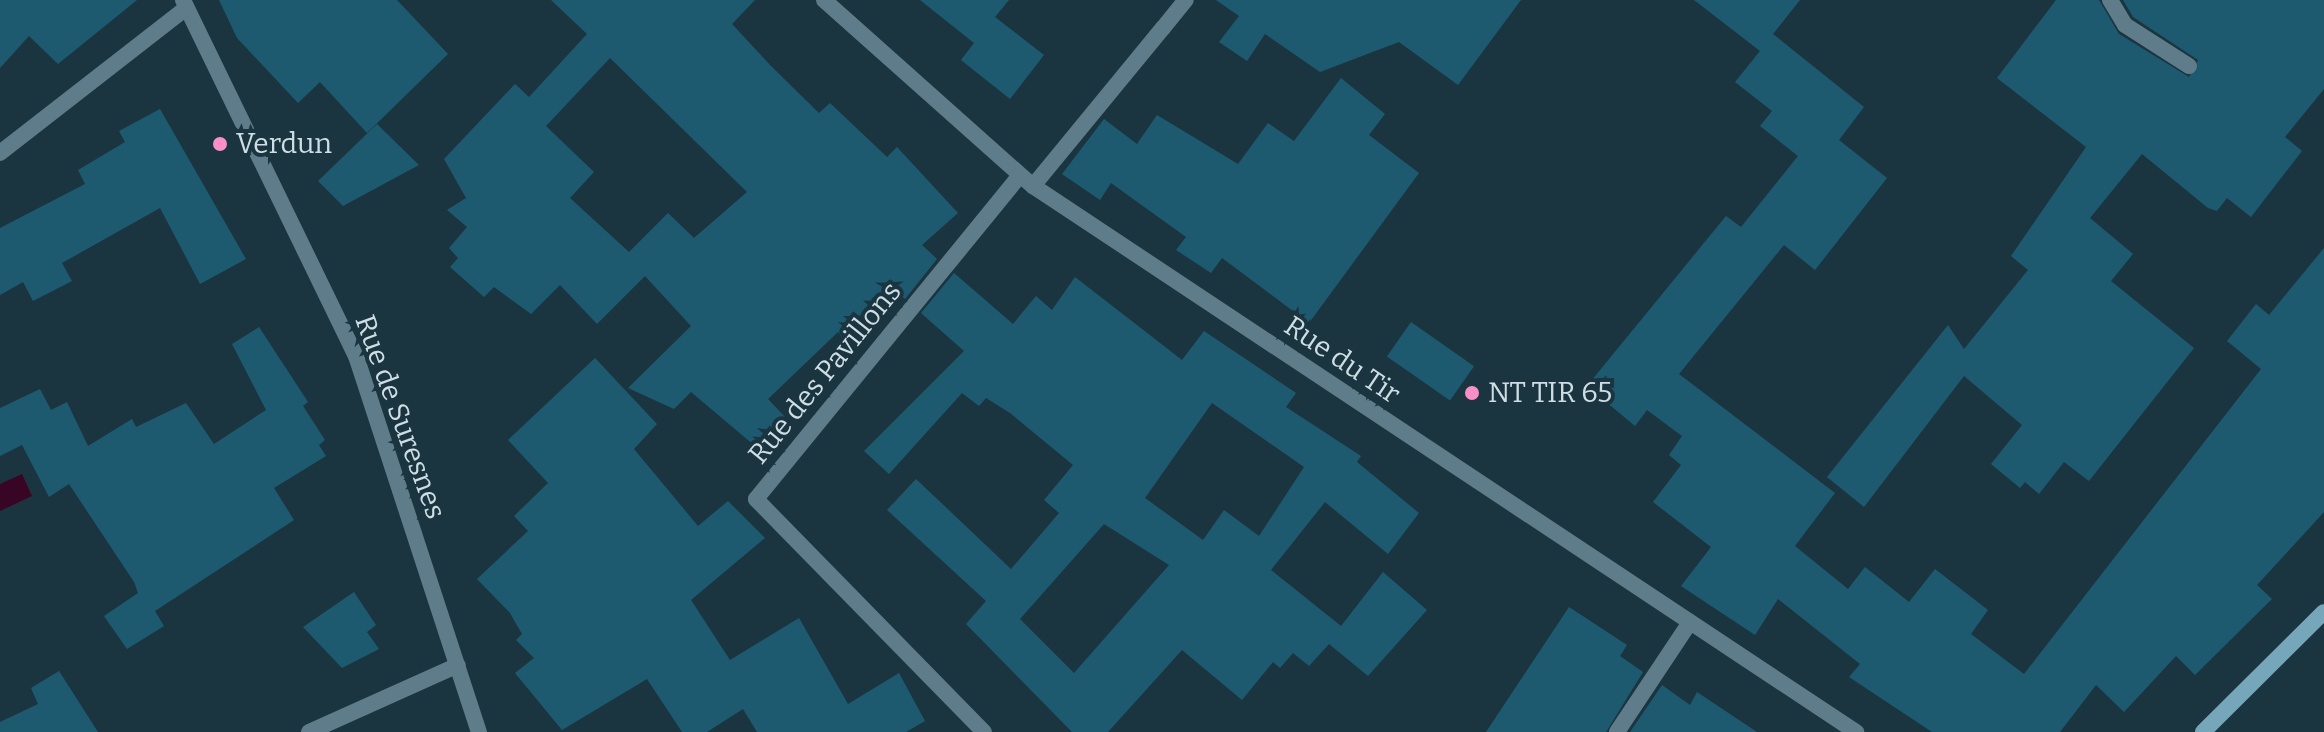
<!DOCTYPE html>
<style>
body{margin:0}
#map{position:relative;width:2324px;height:732px;overflow:hidden;background:#1b3540;font-family:Bitter,serif}
div>[style]{position:absolute}
.water>*{inset:0;background:#390525}
.building>*{inset:0;background:#1e5a6f;transform-origin:0 0}
.service>*{height:16px;margin:-8px;padding:0 8px;transform-origin:8px;border-radius:8px;background:#5e7c89}
.pedestrian>*{height:16px;margin:-8px;padding:0 8px;transform-origin:8px;border-radius:8px;background:#5e7c89}
.minor>*{height:16px;margin:-8px;padding:0 8px;transform-origin:8px;border-radius:8px;background:#5e7c89}
.secondary>*{height:16px;margin:-8px;padding:0 8px;transform-origin:8px;border-radius:8px;background:#76a6ba}
.dots>*{width:22px;height:22px;translate:-50% -50%;box-sizing:border-box;border:4px solid #1b3540;border-radius:50%}
span{translate:-50% -50%;white-space:nowrap;text-align:center;line-height:1.15;-webkit-text-stroke:8px #1b3540;paint-order:stroke}
.poi-label{font-size:28px;color:#cedee4}
.left{translate:0 -50%;text-align:left}
.street-label{font-size:28px;color:#cedee4}
</style>
<div id="map">
<div class="water">
<i style="clip-path:polygon(22px 474px,32px 496px,0 511px,0 484px)"></i>
</div>
<div class="building">
<i style="clip-path:polygon(0 0,137px 0,58px 64px,29px 36px,0 68px)"></i>
<i style="clip-path:polygon(219px 0,397px 0,448px 54px,367px 133px,320px 82px,298px 103px,237px 38px)"></i>
<i style="clip-path:polygon(evenodd,551px 0,755px 0,732px 24px,770px 65px,819px 113px,830px 103px,887px 157px,897px 147px,958px 213px,922px 245px,937px 259px,905px 299px,893px 289px,848px 346px,838px 332px,768px 399px,785px 417px,755px 446px,691px 392px,674px 409px,628px 388px,691px 326px,645px 276px,597px 324px,560px 285px,531px 314px,494px 287px,484px 297px,450px 267px,458px 258px,449px 248px,467px 227px,447px 210px,466px 198px,444px 159px,515px 84px,529px 97px,587px 34px,551px 0,610px 58px,747px 192px,694px 238px,668px 213px,629px 252px,570px 198px,594px 172px,546px 126px,610px 58px)"></i>
<i style="clip-path:polygon(920px 0,1009px 0,995px 17px,1044px 55px,1010px 99px,961px 60px,974px 43px)"></i>
<i style="clip-path:polygon(1216px 0,1521px 0,1458px 85px,1399px 42px,1320px 72px,1265px 34px,1247px 61px,1219px 42px,1239px 16px)"></i>
<i style="clip-path:polygon(1694px 0,1800px 0,1773px 34px,1864px 107px,1839px 140px,1887px 178px,1815px 270px,1784px 245px,1679px 374px,1835px 493px,1795px 546px,1848px 589px,1865px 567px,1909px 602px,1935px 569px,1988px 610px,1971px 634px,2024px 674px,2261px 369px,2227px 341px,2256px 304px,2269px 315px,2324px 248px,2324px 512px,2257px 585px,2272px 599px,2195px 675px,2176px 656px,2124px 712px,2096px 685px,2060px 732px,1932px 732px,1849px 677px,1860px 664px,1778px 599px,1755px 635px,1681px 586px,1711px 547px,1653px 502px,1681px 465px,1669px 455px,1682px 436px,1647px 410px,1635px 426px,1587px 386px,1726px 216px,1741px 227px,1798px 156px,1760px 126px,1772px 111px,1735px 82px,1760px 51px)"></i>
<i style="clip-path:polygon(2056px 0,2099px 0,2119px 34px,2189px 77px,2198px 60px,2133px 17px,2123px 0,2324px 0,2324px 89px,2285px 137px,2302px 151px,2251px 217px,2227px 198px,2217px 211px,2208px 208px,2142px 154px,2090px 218px,2133px 254px,2111px 281px,2194px 348px,2089px 481px,2064px 462px,2039px 494px,2025px 482px,2020px 488px,1991px 464px,2022px 425px,1964px 376px,1864px 507px,1827px 477px,1948px 325px,1964px 349px,2028px 270px,2011px 256px,2086px 147px,1997px 78px)"></i>
<i style="clip-path:polygon(1341px 78px,1385px 114px,1369px 135px,1419px 173px,1309px 323px,1222px 258px,1211px 273px,1176px 250px,1186px 237px,1111px 183px,1100px 200px,1062px 174px,1104px 119px,1137px 144px,1157px 115px,1238px 164px,1268px 123px,1294px 141px)"></i>
<i style="clip-path:polygon(160px 109px,246px 259px,200px 284px,160px 208px,62px 263px,72px 281px,33px 301px,23px 282px,0 295px,0 228px,85px 184px,78px 170px,125px 142px,119px 131px)"></i>
<i style="clip-path:polygon(377px 124px,419px 165px,343px 206px,318px 181px)"></i>
<i style="clip-path:polygon(evenodd,954px 273px,1013px 324px,1036px 296px,1052px 310px,1075px 277px,1182px 360px,1204px 331px,1296px 393px,1286px 407px,1361px 456px,1357px 462px,1419px 513px,1388px 554px,1325px 502px,1271px 570px,1341px 626px,1383px 572px,1427px 610px,1368px 676px,1329px 644px,1309px 666px,1293px 653px,1280px 668px,1273px 662px,1242px 700px,1182px 650px,1108px 732px,1072px 732px,966px 624px,986px 601px,887px 510px,916px 479px,1011px 569px,1059px 513px,1044px 500px,1073px 465px,1010px 413px,986px 398px,979px 406px,962px 393px,889px 474px,864px 451px,964px 351px,921px 313px,954px 273px,1212px 403px,1304px 467px,1259px 536px,1224px 510px,1203px 540px,1145px 498px,1212px 403px,954px 273px,1104px 524px,1169px 565px,1074px 673px,1020px 619px,1104px 524px)"></i>
<i style="left:1411px;top:322px;width:77px;height:42px;rotate:35deg"></i>
<i style="clip-path:polygon(259px 327px,308px 402px,303px 406px,325px 440px,319px 445px,326px 456px,274px 488px,294px 520px,155px 611px,164px 626px,127px 649px,104px 616px,138px 593px,134px 582px,69px 484px,49px 497px,22px 445px,0 456px,0 408px,40px 389px,51px 410px,67px 402px,88px 446px,132px 419px,136px 427px,186px 403px,214px 444px,266px 410px,232px 344px)"></i>
<i style="clip-path:polygon(595px 358px,657px 424px,634px 449px,698px 526px,728px 501px,765px 538px,691px 600px,730px 660px,799px 618px,848px 704px,899px 673px,925px 721px,906px 732px,757px 732px,743px 709px,707px 732px,682px 732px,647px 679px,562px 730px,515px 673px,534px 658px,516px 640px,522px 634px,510px 613px,477px 579px,528px 531px,514px 516px,548px 483px,508px 440px)"></i>
<i style="clip-path:polygon(354px 592px,376px 625px,367px 632px,379px 649px,342px 668px,303px 627px)"></i>
<i style="clip-path:polygon(1569px 607px,1627px 645px,1620px 656px,1643px 672px,1606px 732px,1486px 732px)"></i>
<i style="clip-path:polygon(59px 671px,98px 732px,0 732px,0 722px,38px 704px,31px 688px)"></i>
<i style="clip-path:polygon(1662px 685px,1690px 705px,1697px 692px,1757px 732px,1630px 732px)"></i>
</div>
<div class="service">
<i style="left:2110px;top:0;width:29px;rotate:59deg"></i>
<i style="left:2125px;top:25px;width:76px;rotate:32.6deg"></i>
</div>
<div class="pedestrian">
<i style="left:1033px;top:186px;width:205px;rotate:-50.6deg"></i>
</div>
<div class="minor">
<i style="left:183px;top:0;width:396px;rotate:64.1deg"></i>
<i style="left:356px;top:356px;width:396px;rotate:71.9deg"></i>
<i style="left:824px;top:0;width:280px;rotate:41.7deg"></i>
<i style="left:1033px;top:186px;width:988px;rotate:33.56deg"></i>
<i style="left:1163px;top:28px;width:36px;rotate:-51deg"></i>
<i style="left:0;top:153px;width:236px;rotate:-37.9deg"></i>
<i style="left:309px;top:732px;width:163px;rotate:-24.2deg"></i>
<i style="left:984px;top:732px;width:326px;rotate:-134.4deg"></i>
<i style="left:756px;top:499px;width:417px;rotate:-50.8deg"></i>
<i style="left:1617px;top:732px;width:132px;rotate:-56.4deg"></i>
</div>
<div class="secondary">
<i style="left:2203px;top:732px;width:170px;rotate:-44.8deg"></i>
</div>
<div class="dots">
<i style="left:220px;top:144px;background:#fa8fc7"></i>
<i style="left:1472px;top:393px;background:#fa8fc7"></i>
</div>
<div class="poi-label">
<span class="left" style="left:236px;top:144px">Verdun</span>
<span class="left" style="left:1488px;top:393px">NT TIR 65</span>
</div>
<div class="street-label">
<span style="left:1342px;top:360px;rotate:34deg">Rue du Tir</span>
<span style="left:825px;top:373px;rotate:-51deg">Rue des Pavillons</span>
<span style="left:400px;top:417px;rotate:70deg">Rue de Suresnes</span>
</div>
</div>
